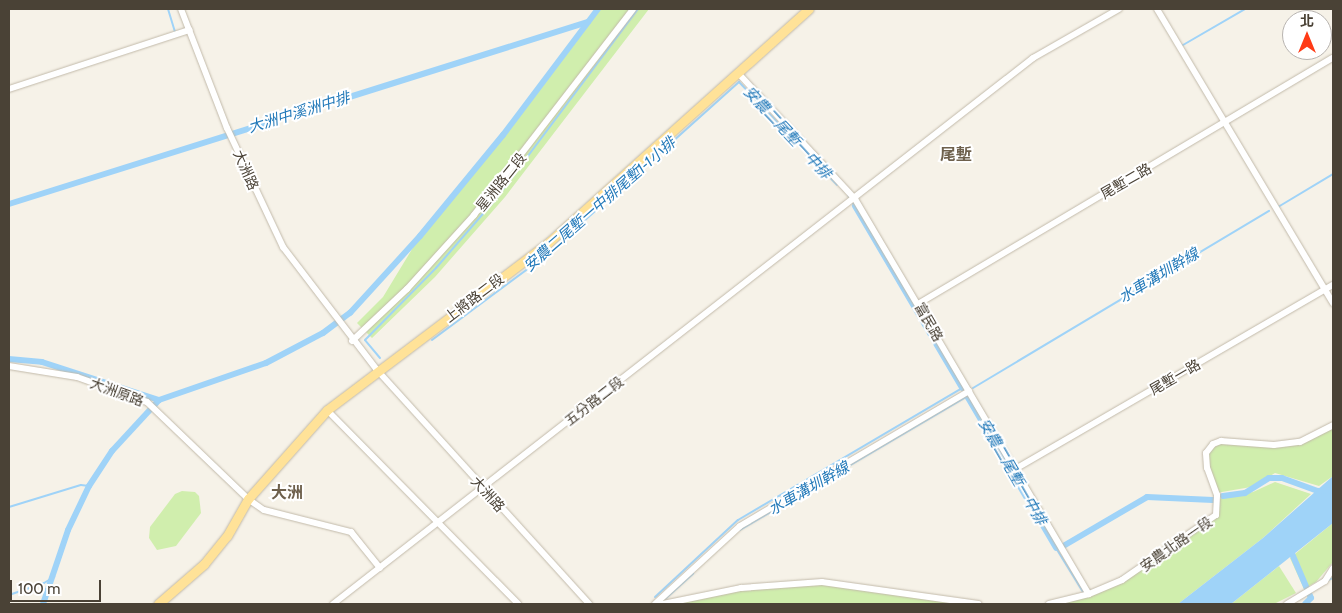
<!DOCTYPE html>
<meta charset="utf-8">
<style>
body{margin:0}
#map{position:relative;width:1342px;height:613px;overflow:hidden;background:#f6f2e8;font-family:Cabin,"Noto Sans TC",sans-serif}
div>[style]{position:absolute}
.green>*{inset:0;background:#d0eead}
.water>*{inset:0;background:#9fd3f8}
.stream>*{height:2px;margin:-1px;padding:0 1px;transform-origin:1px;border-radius:1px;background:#9fd3f8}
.canal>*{height:6px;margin:-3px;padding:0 3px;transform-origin:3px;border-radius:3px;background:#9fd3f8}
.roads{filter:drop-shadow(0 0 1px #c2baaa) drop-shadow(0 0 1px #c2baaa)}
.minor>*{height:6px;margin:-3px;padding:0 3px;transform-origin:3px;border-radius:3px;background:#fff}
.major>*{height:9px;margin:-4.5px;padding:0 4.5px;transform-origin:4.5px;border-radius:4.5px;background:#ffe298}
span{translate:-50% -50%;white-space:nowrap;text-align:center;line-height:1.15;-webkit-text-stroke:4px #fff;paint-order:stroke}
.street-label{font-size:14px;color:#4a4236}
.water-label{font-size:15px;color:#2279b9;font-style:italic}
.quarter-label{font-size:16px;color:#6e604c;font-weight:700}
.frame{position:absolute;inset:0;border:10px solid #4a4236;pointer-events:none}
.north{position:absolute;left:1282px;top:10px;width:50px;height:50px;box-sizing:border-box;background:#fff;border:1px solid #b7b3af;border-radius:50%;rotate:0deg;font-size:14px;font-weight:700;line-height:20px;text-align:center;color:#4a4236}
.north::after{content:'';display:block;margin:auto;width:18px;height:22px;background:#ff3b16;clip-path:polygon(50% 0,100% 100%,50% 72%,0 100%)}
.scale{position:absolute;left:10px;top:580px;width:91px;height:22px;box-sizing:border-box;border:2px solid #4a4236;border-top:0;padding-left:6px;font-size:15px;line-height:18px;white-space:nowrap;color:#4a4236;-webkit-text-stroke:4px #fff;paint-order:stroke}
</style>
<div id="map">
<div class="green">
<i style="clip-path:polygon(598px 9px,649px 9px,505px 197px,435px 277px,372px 338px,357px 323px,383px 297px,420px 236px,503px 135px)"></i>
<i style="clip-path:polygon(1333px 425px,1333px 476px,1319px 486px,1275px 473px,1251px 487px,1216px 493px,1206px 453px,1213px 444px,1300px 442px)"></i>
<i style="clip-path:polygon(1275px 482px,1311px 494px,1263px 538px,1178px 604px,1049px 604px,1122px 580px,1216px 515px,1218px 499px,1253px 492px)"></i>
<i style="clip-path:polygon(182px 491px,195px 492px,199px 496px,201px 513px,176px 546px,157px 550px,149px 538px,150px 527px,175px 494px)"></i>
<i style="clip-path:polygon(1333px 523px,1333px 562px,1316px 582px,1304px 589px,1290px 558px)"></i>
<i style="clip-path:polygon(1279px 566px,1296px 593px,1274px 604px,1231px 604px)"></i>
<i style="clip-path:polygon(822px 582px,978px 604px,676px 604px,741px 588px)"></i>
</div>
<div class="water">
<i style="clip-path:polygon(1333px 476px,1333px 523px,1231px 604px,1178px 604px,1263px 538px)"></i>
</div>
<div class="stream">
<i style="left:168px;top:9px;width:24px;rotate:73deg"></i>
<i style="left:1183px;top:45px;width:72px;rotate:-30.1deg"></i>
<i style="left:848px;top:195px;width:13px;rotate:58deg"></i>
<i style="left:1278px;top:207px;width:64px;rotate:-31deg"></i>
<i style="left:432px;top:340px;width:141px;rotate:-36.6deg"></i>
<i style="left:545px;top:256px;width:261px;rotate:-41.9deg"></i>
<i style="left:739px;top:82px;width:142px;rotate:46.4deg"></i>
<i style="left:380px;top:358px;width:23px;rotate:-130deg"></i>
<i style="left:365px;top:340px;width:101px;rotate:-45.4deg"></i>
<i style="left:436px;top:268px;width:90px;rotate:-49.1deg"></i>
<i style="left:495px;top:200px;width:239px;rotate:-53.2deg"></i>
<i style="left:973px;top:388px;width:345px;rotate:-30.9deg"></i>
<i style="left:9px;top:507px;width:75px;rotate:-17deg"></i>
<i style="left:81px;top:485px;width:8px;rotate:7deg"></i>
<i style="left:740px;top:530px;width:262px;rotate:-30.5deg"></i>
<i style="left:1056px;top:548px;width:52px;rotate:58.5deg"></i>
<i style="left:1328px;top:580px;width:5px;rotate:-22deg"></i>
<i style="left:9px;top:595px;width:37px;rotate:-19deg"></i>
<i style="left:44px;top:583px;width:12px;rotate:-31deg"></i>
<i style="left:655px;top:597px;width:113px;rotate:-42.9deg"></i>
<i style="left:738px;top:520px;width:260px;rotate:-30.5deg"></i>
<i style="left:665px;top:599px;width:38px;rotate:-42deg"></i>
</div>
<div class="canal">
<i style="left:9px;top:204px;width:607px;rotate:-17.45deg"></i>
<i style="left:855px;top:206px;width:211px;rotate:59.5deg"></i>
<i style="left:9px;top:359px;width:33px;rotate:5deg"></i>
<i style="left:42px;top:362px;width:123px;rotate:18deg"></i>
<i style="left:159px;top:400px;width:113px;rotate:-19.1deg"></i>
<i style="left:266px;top:363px;width:64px;rotate:-27.8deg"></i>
<i style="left:323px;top:333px;width:34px;rotate:-37deg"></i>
<i style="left:350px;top:313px;width:104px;rotate:-47.7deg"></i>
<i style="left:420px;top:236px;width:131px;rotate:-50.6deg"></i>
<i style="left:503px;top:135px;width:158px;rotate:-53deg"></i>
<i style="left:967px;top:396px;width:176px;rotate:59.6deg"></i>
<i style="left:1223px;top:496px;width:22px;rotate:-8deg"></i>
<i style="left:1245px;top:493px;width:28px;rotate:-32deg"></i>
<i style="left:1269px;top:478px;width:13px"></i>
<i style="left:1282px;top:478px;width:38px;rotate:20deg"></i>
<i style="left:1318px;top:491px;width:15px;rotate:-4deg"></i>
<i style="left:1065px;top:545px;width:95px;rotate:-30.3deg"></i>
<i style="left:1147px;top:497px;width:66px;rotate:2.6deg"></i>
<i style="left:1290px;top:549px;width:53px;rotate:66.8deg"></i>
<i style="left:1311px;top:598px;width:8px;rotate:135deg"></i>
<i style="left:43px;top:604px;width:78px;rotate:-71.3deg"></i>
<i style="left:68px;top:530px;width:49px;rotate:-64.5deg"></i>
<i style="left:89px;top:486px;width:42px;rotate:-56.7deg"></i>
<i style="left:112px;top:451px;width:69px;rotate:-47.3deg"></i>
</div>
<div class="roads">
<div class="minor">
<i style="left:181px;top:9px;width:128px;rotate:68.9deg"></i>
<i style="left:227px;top:128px;width:132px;rotate:64.8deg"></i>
<i style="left:283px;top:247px;width:155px;rotate:52.6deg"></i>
<i style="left:377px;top:370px;width:316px;rotate:47.8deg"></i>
<i style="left:1157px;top:9px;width:343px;rotate:59.1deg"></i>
<i style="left:738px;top:73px;width:172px;rotate:47.1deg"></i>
<i style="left:855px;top:199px;width:459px;rotate:59.4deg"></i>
<i style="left:9px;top:89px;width:190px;rotate:-18.1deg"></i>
<i style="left:918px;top:304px;width:482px;rotate:-30.7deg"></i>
<i style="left:352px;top:341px;width:76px;rotate:-43.4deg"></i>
<i style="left:407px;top:289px;width:100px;rotate:-47.8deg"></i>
<i style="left:474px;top:215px;width:260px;rotate:-52.3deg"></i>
<i style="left:9px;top:366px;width:69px;rotate:9.2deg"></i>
<i style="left:77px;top:377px;width:74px;rotate:19.7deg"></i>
<i style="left:147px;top:402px;width:140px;rotate:43.8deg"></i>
<i style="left:248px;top:499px;width:19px;rotate:35deg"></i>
<i style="left:264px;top:510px;width:90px;rotate:14.2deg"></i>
<i style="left:351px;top:532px;width:46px;rotate:51.1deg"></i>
<i style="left:327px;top:410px;width:272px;rotate:45.4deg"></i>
<i style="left:1017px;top:468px;width:365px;rotate:-30.1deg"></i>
<i style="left:333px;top:604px;width:888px;rotate:-37.95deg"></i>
<i style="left:1033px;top:58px;width:99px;rotate:-29.7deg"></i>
<i style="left:655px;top:604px;width:115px;rotate:-42.5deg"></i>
<i style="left:740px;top:526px;width:266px;rotate:-30.5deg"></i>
<i style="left:663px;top:604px;width:80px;rotate:-11.6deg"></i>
<i style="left:741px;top:588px;width:81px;rotate:-4.2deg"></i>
<i style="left:822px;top:582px;width:158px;rotate:8deg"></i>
<i style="left:1049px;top:604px;width:41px;rotate:-14deg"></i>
<i style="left:1089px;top:594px;width:36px;rotate:-23deg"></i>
<i style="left:1122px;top:580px;width:114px;rotate:-34.7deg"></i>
<i style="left:1216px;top:515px;width:20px;rotate:-87deg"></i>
<i style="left:1217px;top:495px;width:29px;rotate:-110deg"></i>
<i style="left:1207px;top:468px;width:15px;rotate:-94deg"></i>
<i style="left:1206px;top:453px;width:11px;rotate:-52deg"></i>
<i style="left:1213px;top:444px;width:9px;rotate:-21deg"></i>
<i style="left:1221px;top:441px;width:53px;rotate:4.3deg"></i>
<i style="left:1274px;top:445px;width:26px;rotate:-7deg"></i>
<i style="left:1300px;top:442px;width:37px;rotate:-27deg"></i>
<i style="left:1287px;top:604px;width:44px;rotate:-31.2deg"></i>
<i style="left:1325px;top:581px;width:15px;rotate:-58deg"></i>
</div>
<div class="major">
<i style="left:158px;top:604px;width:61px;rotate:-41deg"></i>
<i style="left:204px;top:564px;width:36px;rotate:-51deg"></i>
<i style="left:227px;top:536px;width:43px;rotate:-60.4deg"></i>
<i style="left:248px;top:499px;width:119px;rotate:-48.4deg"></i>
<i style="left:327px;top:410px;width:278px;rotate:-37.1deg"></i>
<i style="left:549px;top:242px;width:349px;rotate:-41.9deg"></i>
</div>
</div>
<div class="street-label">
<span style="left:246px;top:170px;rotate:66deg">大洲路</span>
<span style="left:1126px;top:181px;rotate:-30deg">尾塹二路</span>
<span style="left:501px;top:182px;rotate:-51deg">星洲路二段</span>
<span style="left:474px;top:298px;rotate:-37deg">上將路二段</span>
<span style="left:929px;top:322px;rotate:60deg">富民路</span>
<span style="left:1175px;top:377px;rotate:-30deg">尾塹一路</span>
<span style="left:117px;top:392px;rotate:20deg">大洲原路</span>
<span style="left:594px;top:401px;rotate:-38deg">五分路二段</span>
<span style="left:488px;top:494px;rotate:48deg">大洲路</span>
<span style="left:1176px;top:544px;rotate:-35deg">安農北路一段</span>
</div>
<div class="water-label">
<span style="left:299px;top:113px;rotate:-17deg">大洲中溪洲中排</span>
<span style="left:787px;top:133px;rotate:47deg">安農二尾塹一中排</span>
<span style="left:600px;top:205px;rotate:-41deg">安農二尾塹一中排尾塹1-1小排</span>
<span style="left:1159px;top:276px;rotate:-31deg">水車溝圳幹線</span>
<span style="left:1012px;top:472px;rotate:60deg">安農二尾塹一中排</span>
<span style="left:809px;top:489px;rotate:-30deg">水車溝圳幹線</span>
</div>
<div class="quarter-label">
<span style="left:956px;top:155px">尾塹</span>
<span style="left:287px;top:493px">大洲</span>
</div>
<div class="frame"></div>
<div class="north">北</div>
<div class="scale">100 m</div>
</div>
